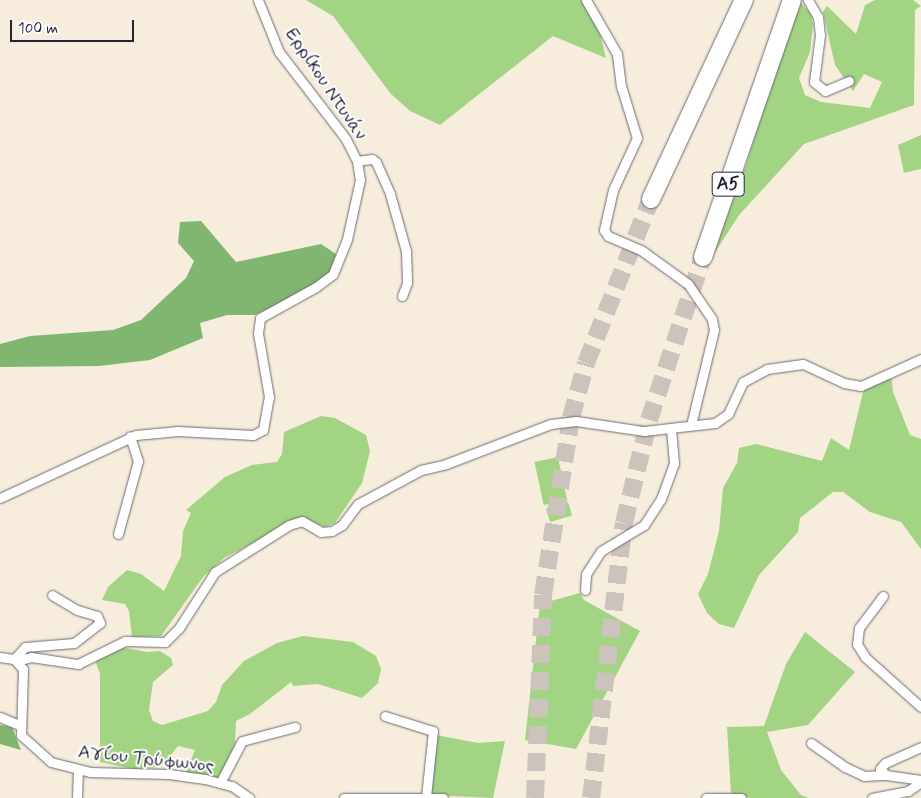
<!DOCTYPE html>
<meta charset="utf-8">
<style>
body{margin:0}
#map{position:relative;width:921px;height:798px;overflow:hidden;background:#f6eddc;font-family:Mynerve,sans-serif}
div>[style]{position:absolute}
.green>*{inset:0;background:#a2d483;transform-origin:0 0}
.forest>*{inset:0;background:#81b671}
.highway-tunnel>*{height:18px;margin-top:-9px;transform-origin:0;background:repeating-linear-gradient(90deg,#ccc4bc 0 18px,transparent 0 27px)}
.roads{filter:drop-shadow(0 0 1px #6c6973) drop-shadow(0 0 1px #6c6973)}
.street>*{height:9px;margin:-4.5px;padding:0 4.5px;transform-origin:4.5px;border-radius:4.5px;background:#fff}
.highway>*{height:18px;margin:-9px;padding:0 9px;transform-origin:9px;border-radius:9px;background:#fff}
span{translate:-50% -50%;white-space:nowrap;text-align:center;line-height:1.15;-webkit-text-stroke:4px #fff;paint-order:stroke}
.shield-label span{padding:1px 4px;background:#fff;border:1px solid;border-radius:4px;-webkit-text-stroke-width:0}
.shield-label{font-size:18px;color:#22223b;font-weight:700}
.street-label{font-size:19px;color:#22223b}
.scale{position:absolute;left:10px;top:20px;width:124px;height:22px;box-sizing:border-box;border:2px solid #22223b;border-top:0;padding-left:6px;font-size:15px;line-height:18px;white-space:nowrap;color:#22223b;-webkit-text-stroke:4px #fff;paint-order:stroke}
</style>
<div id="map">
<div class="green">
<i style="clip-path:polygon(306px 0,581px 0,600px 34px,606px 58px,553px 36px,440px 125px,410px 111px,390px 93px,333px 16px)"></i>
<i style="clip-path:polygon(798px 0,811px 14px,813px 25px,810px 52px,799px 78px,805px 95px,821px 102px,870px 108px,882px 82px,864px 74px,853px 91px,835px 65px,823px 12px,827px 6px,856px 34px,865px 5px,875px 0,913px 0,921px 6px,915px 10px,914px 105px,804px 144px,739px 215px,710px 260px,745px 168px)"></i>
<i style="clip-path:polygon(921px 135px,921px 169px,904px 173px,898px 145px)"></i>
<i style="clip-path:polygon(891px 374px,893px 392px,910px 435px,921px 439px,921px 549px,901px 522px,870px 512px,843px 492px,833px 492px,800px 518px,798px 532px,759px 575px,734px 628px,719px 624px,707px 613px,698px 594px,708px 574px,719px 531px,723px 488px,737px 463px,739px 448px,756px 444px,822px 461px,831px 438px,849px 450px,864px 388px)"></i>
<i style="clip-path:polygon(321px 416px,335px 418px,366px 435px,370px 451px,362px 483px,335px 523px,325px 527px,302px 517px,224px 558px,203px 577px,161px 636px,132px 637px,129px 611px,125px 604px,102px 600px,108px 587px,127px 570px,141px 574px,164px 591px,181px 556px,183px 531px,191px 513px,186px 510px,225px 477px,252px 465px,277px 462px,282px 454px,284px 432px)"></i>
<i style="left:558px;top:457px;width:44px;height:24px;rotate:78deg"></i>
<i style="left:568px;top:502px;width:14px;height:23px;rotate:73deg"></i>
<i style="clip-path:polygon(580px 593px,584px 600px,640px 631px,576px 749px,525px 740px,540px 604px)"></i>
<i style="clip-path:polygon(805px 632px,855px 672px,808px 725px,767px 732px,781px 770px,801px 795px,809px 798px,750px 798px,731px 793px,727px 727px,764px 726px,786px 664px)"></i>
<i style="clip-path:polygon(303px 636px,353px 642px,376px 656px,381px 669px,378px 683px,362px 698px,318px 684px,293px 686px,291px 682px,250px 714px,236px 721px,235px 744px,218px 780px,186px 772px,195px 750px,178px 746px,162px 766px,138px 770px,100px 762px,100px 674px,95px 660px,110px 650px,126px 648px,147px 652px,160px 651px,171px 658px,173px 665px,153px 682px,149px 710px,153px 721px,162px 725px,208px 711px,216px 702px,222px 685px,244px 661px,277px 643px)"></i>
<i style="clip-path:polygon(436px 735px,478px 743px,505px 741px,493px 798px,427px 795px)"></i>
</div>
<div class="forest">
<i style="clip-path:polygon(201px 221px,236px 262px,321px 244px,336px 254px,328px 276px,309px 288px,255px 315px,227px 315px,200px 323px,203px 338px,150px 360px,99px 366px,0 367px,0 344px,30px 336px,113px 330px,141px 320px,186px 278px,194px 261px,178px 243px,180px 222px)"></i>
<i style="clip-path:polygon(0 725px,12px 727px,21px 750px,0 744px)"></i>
</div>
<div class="highway-tunnel">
<i style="left:535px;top:798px;width:203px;rotate:-87.7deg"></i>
<i style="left:543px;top:595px;width:179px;rotate:-81deg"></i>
<i style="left:571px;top:418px;width:57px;rotate:-74.7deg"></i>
<i style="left:586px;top:363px;width:176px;rotate:-68.4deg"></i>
<i style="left:591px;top:798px;width:277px;rotate:-83.2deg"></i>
<i style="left:624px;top:523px;width:106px;rotate:-76.4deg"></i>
<i style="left:649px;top:420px;width:172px;rotate:-71.7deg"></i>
</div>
<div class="roads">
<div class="street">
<i style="left:586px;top:0;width:62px;rotate:60.1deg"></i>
<i style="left:617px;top:54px;width:32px;rotate:83deg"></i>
<i style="left:621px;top:86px;width:54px;rotate:72.9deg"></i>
<i style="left:637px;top:138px;width:57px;rotate:114.8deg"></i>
<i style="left:613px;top:190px;width:41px;rotate:102.7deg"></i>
<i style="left:604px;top:230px;width:7px;rotate:56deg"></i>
<i style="left:608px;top:236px;width:36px;rotate:23deg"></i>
<i style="left:641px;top:250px;width:58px;rotate:35.9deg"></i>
<i style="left:688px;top:284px;width:42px;rotate:55.6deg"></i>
<i style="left:712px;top:319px;width:11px;rotate:80deg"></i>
<i style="left:714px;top:330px;width:98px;rotate:103.6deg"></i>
<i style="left:808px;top:0;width:20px;rotate:60deg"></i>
<i style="left:818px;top:17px;width:18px;rotate:84deg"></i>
<i style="left:820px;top:35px;width:47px;rotate:97.3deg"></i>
<i style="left:814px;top:82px;width:14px;rotate:39deg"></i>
<i style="left:825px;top:91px;width:26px;rotate:-23deg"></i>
<i style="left:357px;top:161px;width:15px;rotate:-8deg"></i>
<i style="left:372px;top:159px;width:5px;rotate:37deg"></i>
<i style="left:376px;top:162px;width:35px;rotate:66deg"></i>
<i style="left:390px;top:194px;width:59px;rotate:74.3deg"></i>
<i style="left:406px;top:251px;width:32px;rotate:88deg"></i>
<i style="left:407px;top:283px;width:14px;rotate:111deg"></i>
<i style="left:0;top:498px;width:150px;rotate:-24.9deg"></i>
<i style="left:136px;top:435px;width:42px;rotate:-5.4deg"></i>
<i style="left:178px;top:431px;width:75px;rotate:3.1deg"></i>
<i style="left:253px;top:435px;width:11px;rotate:-27deg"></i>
<i style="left:263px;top:430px;width:34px;rotate:-80deg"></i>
<i style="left:269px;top:397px;width:65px;rotate:-99.8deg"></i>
<i style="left:258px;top:333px;width:15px;rotate:-82deg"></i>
<i style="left:260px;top:318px;width:64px;rotate:-29deg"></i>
<i style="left:316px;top:287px;width:21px;rotate:-37deg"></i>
<i style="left:333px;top:274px;width:38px;rotate:-68deg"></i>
<i style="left:347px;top:239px;width:60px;rotate:-77.6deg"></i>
<i style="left:360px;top:180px;width:19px;rotate:-99deg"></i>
<i style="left:357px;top:161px;width:25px;rotate:-117deg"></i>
<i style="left:346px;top:139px;width:110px;rotate:-127.6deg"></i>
<i style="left:279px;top:52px;width:56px;rotate:-112deg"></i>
<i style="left:118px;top:534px;width:76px;rotate:-74.7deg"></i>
<i style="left:138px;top:461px;width:26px;rotate:-108deg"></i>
<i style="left:585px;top:590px;width:16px;rotate:-86deg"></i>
<i style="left:586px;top:574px;width:27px;rotate:-57deg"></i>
<i style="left:601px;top:551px;width:50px;rotate:-31.2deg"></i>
<i style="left:644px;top:525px;width:31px;rotate:-57deg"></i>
<i style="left:661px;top:499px;width:38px;rotate:-70deg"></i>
<i style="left:674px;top:463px;width:35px;rotate:-95deg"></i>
<i style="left:883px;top:596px;width:40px;rotate:127deg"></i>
<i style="left:859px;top:628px;width:16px;rotate:97deg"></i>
<i style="left:857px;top:644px;width:15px;rotate:58deg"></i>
<i style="left:865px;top:657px;width:75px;rotate:41.8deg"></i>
<i style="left:0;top:657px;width:14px;rotate:8deg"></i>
<i style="left:14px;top:659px;width:13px;rotate:48deg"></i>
<i style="left:23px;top:669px;width:66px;rotate:91.7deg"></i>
<i style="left:21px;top:735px;width:40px;rotate:42deg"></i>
<i style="left:51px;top:762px;width:40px;rotate:14.4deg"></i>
<i style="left:90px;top:772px;width:79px;rotate:1.5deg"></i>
<i style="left:169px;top:774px;width:36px;rotate:8deg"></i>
<i style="left:205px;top:779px;width:28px;rotate:15deg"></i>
<i style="left:232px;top:786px;width:21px;rotate:35deg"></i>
<i style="left:14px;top:659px;width:16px;rotate:-47deg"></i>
<i style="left:25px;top:647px;width:49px;rotate:-4.7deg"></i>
<i style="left:74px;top:643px;width:33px;rotate:-38deg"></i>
<i style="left:100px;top:623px;width:8px;rotate:-113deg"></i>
<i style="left:97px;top:616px;width:21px;rotate:-163deg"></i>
<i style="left:77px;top:610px;width:29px;rotate:-149deg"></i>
<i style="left:17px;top:661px;width:15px;rotate:-16deg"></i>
<i style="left:31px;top:657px;width:48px;rotate:8.5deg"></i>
<i style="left:78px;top:664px;width:52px;rotate:-26.1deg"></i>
<i style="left:125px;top:641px;width:40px;rotate:1.4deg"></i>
<i style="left:165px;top:642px;width:20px;rotate:-45deg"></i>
<i style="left:179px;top:628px;width:67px;rotate:-57.3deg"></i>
<i style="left:215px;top:572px;width:88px;rotate:-32.4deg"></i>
<i style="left:289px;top:525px;width:14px;rotate:-17deg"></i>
<i style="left:302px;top:521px;width:22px;rotate:30deg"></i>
<i style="left:321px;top:532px;width:11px;rotate:-5deg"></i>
<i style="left:332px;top:531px;width:12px;rotate:-31deg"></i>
<i style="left:342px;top:525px;width:26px;rotate:-53deg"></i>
<i style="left:358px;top:504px;width:72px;rotate:-28.4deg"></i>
<i style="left:421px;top:470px;width:26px;rotate:-13deg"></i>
<i style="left:446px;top:464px;width:112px;rotate:-20.9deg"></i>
<i style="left:551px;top:424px;width:25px;rotate:-7deg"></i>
<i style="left:576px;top:421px;width:69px;rotate:8.4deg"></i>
<i style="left:644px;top:431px;width:71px;rotate:-6.4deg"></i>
<i style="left:715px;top:423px;width:16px;rotate:-35deg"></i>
<i style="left:728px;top:414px;width:35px;rotate:-65deg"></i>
<i style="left:743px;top:382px;width:27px;rotate:-28deg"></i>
<i style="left:767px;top:369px;width:36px;rotate:-8deg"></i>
<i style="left:803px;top:364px;width:45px;rotate:24.9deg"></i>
<i style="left:844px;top:383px;width:17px;rotate:10deg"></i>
<i style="left:861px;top:386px;width:66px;rotate:-24.2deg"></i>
<i style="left:385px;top:716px;width:50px;rotate:17.4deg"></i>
<i style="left:433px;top:731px;width:66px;rotate:96.1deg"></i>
<i style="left:0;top:717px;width:21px;rotate:23deg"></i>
<i style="left:811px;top:743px;width:42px;rotate:35.2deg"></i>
<i style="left:845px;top:767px;width:21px;rotate:25deg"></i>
<i style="left:864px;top:776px;width:22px;rotate:-3deg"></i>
<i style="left:921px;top:747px;width:39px;rotate:156deg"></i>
<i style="left:885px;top:763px;width:8px;rotate:130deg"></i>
<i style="left:880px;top:769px;width:8px;rotate:45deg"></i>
<i style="left:886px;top:775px;width:35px;rotate:8deg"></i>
<i style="left:220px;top:783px;width:47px;rotate:-62.4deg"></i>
<i style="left:242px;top:741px;width:55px;rotate:-14.8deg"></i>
<i style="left:77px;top:798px;width:28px;rotate:-88deg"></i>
<i style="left:344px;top:798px;width:99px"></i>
<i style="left:706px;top:798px;width:35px"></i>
<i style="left:872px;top:798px;width:37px;rotate:-11deg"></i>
<i style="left:908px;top:791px;width:16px;rotate:-35deg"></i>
</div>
<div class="highway">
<i style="left:651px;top:199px;width:220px;rotate:-65deg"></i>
<i style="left:703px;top:257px;width:272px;rotate:-70.9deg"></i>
</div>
</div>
<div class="shield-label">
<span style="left:728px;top:184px">Α5</span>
</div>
<div class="street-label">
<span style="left:326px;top:84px;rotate:56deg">Ερρίκου Ντυνάν</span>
<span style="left:146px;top:759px;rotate:6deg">Αγίου Τρύφωνος</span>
</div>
<div class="scale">100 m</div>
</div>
